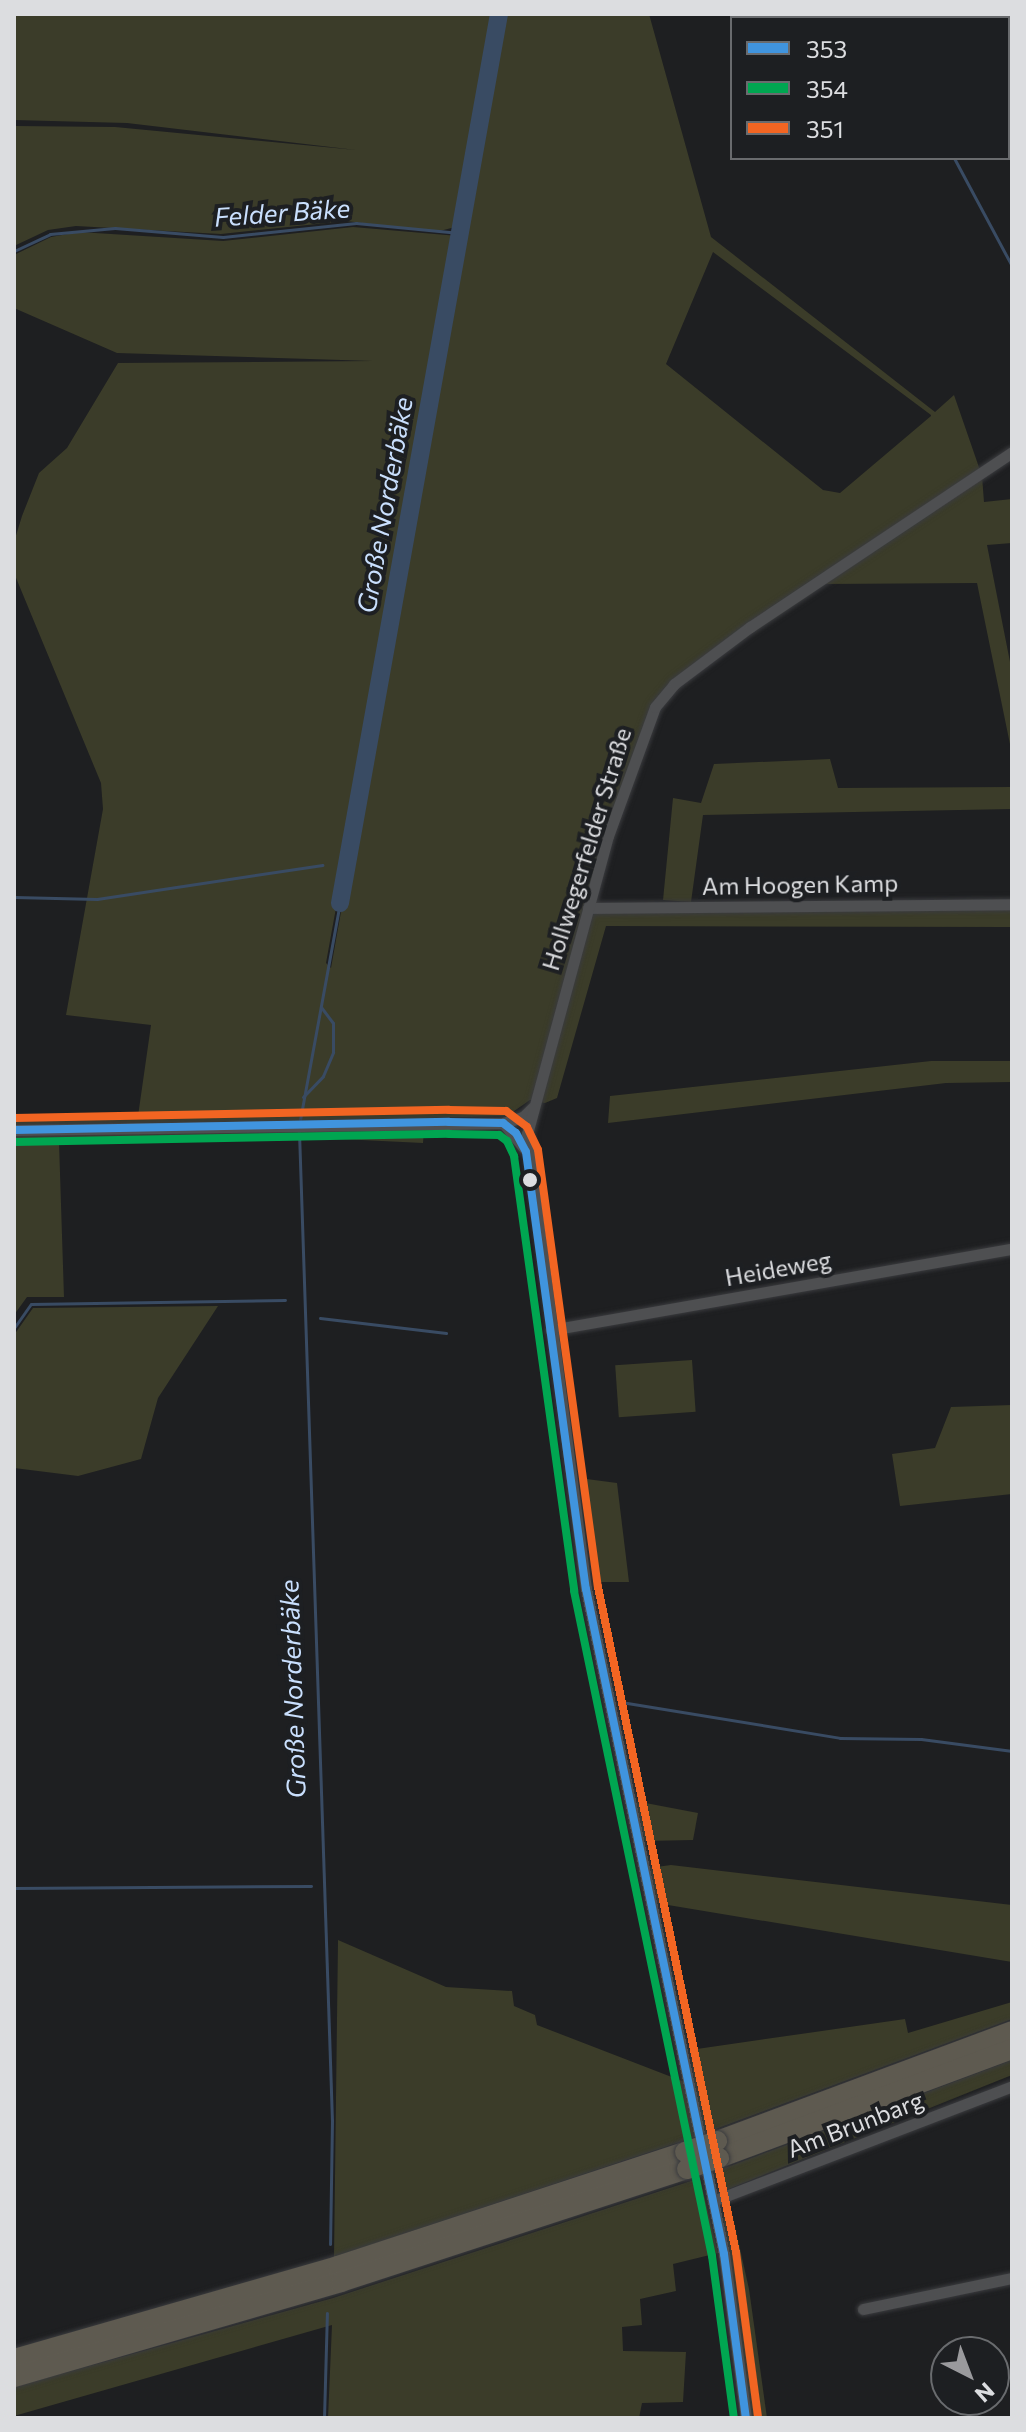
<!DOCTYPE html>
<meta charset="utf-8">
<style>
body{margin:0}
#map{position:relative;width:1026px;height:2432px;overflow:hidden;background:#1e1f21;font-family:Commissioner,sans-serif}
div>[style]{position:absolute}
.green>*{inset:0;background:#3b3c29;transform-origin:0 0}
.stream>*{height:3px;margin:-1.5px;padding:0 1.5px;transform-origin:1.5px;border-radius:1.5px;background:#394b63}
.river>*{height:18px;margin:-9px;padding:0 9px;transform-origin:9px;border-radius:9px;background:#394b63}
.roads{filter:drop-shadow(0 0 2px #3a3b3e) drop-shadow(0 0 2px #3a3b3e)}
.minor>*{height:11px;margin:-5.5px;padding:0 5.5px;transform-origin:5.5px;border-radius:5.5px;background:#4e4f51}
.motorway>*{height:20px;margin:-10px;padding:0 10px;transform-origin:10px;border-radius:10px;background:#5e5a50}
.bridges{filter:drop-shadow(0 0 2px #3a3b3e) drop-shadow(0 0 2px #3a3b3e)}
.motorway-bridge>*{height:20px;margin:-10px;padding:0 10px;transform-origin:10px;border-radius:10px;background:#5e5a50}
.bus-1>*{height:8px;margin:-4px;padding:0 4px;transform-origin:4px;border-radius:4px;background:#4094de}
.bus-2>*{height:8px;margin:-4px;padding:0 4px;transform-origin:4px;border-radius:4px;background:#00a651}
.bus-3>*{height:8px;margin:-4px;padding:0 4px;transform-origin:4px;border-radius:4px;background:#f26522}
.dots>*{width:22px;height:22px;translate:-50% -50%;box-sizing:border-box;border:4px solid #1d1f22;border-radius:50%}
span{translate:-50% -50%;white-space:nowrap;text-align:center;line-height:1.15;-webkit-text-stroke:8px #1d1f22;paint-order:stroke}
.street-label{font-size:24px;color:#dcdde0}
.water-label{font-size:26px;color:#c9dffd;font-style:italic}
.frame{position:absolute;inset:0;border:16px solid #dcdde0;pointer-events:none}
.legend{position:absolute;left:730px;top:16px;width:280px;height:144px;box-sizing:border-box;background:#1d1f22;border:2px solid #696b6e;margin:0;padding:10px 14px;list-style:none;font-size:24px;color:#dcdde0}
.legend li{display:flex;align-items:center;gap:16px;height:40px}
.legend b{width:40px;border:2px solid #696b6e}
.north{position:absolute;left:930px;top:2336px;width:80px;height:80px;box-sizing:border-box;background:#1d1f22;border:2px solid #696b6e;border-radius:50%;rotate:138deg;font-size:22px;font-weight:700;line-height:32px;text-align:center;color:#dcdde0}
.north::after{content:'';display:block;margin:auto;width:28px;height:36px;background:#9a9a9d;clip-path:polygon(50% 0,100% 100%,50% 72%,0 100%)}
</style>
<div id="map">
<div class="green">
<i style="clip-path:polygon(14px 14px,497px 14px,459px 226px,436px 232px,346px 221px,221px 234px,76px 226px,48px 230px,14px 246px,14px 126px,115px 127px,356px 150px,127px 123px,14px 120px)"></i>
<i style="clip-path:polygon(evenodd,501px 14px,649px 14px,711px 237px,935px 412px,954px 395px,982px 476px,984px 502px,1012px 499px,1012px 543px,987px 545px,1012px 672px,1012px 754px,977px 583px,825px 584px,820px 577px,651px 709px,591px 912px,1012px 908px,1012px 927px,606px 926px,557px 1098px,545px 1103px,530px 1100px,507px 1116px,425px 1118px,423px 1143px,279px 1136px,59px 1142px,64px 1297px,27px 1297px,14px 1315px,14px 1116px,138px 1116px,151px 1025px,66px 1015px,103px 809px,101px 783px,14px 573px,14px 542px,22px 516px,39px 473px,67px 448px,118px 363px,373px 361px,117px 353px,14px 308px,14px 255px,51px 237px,79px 232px,223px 241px,353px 227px,458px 236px,326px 963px,331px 968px,501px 14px,713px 252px,931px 415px,931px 416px,840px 493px,823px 490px,666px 364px,713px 252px)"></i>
<i style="clip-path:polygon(830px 759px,838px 788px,1012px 787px,1012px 809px,703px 815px,691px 902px,663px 900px,673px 798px,701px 803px,714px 764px)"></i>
<i style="clip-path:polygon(931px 1061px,1012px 1061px,1012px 1082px,946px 1083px,608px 1123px,610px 1096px)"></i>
<i style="clip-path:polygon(218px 1306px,158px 1398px,141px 1459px,78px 1476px,14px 1468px,14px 1335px,33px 1308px)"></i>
<i style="left:692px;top:1360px;width:52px;height:77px;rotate:86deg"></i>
<i style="clip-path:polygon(1012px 1405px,1012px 1494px,900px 1506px,892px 1454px,935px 1448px,951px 1407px)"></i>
<i style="clip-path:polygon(579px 1478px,617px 1483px,629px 1582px,595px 1582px)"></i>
<i style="clip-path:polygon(635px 1801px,698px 1813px,693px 1840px,645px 1841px)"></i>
<i style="clip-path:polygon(671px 1865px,1012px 1905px,1012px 1962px,656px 1903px,649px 1868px)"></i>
<i style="clip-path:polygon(338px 1940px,446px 1987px,512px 1991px,514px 2006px,535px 2015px,537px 2025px,682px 2081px,694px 2079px,690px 2050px,905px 2019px,908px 2033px,1012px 2002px,1012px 2019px,705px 2133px,698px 2105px,689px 2105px,695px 2137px,334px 2257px)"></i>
<i style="clip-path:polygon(1012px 2060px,1012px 2075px,721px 2192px,714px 2172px)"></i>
<i style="clip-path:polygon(700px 2178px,718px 2253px,673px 2264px,676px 2291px,640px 2299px,642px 2325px,622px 2327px,623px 2351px,686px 2352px,683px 2402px,642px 2403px,639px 2418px,328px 2418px,332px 2325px,14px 2416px,14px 2387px,333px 2298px)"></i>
<i style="clip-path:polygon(731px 2209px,749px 2289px,767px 2418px,750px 2418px,723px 2219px)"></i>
</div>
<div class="stream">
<i style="left:876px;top:14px;width:4px;rotate:63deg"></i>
<i style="left:954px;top:158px;width:123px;rotate:61.8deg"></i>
<i style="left:14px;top:251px;width:40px;rotate:-25deg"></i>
<i style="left:50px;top:234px;width:65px;rotate:-5.3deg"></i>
<i style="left:115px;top:228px;width:108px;rotate:4.8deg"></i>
<i style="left:223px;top:237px;width:134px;rotate:-6deg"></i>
<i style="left:356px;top:223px;width:104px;rotate:5.5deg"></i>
<i style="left:14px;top:897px;width:83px;rotate:1.4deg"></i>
<i style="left:97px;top:899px;width:228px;rotate:-8.6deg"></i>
<i style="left:303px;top:1097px;width:29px;rotate:-46deg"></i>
<i style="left:323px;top:1076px;width:26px;rotate:-67deg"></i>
<i style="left:333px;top:1052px;width:29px;rotate:-90deg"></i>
<i style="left:333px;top:1023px;width:20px;rotate:-127deg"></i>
<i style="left:300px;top:1120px;width:221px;rotate:-79.6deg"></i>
<i style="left:299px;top:1132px;width:989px;rotate:88.09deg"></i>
<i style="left:332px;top:2120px;width:124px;rotate:90.9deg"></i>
<i style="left:320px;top:1318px;width:127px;rotate:6.8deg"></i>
<i style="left:14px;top:1328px;width:29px;rotate:-55deg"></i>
<i style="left:31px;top:1304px;width:254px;rotate:-0.9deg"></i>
<i style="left:621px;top:1702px;width:222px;rotate:9.3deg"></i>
<i style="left:840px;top:1738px;width:81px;rotate:0.7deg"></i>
<i style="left:921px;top:1739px;width:92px;rotate:7.5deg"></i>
<i style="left:14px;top:1888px;width:297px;rotate:-0.4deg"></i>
<i style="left:324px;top:2418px;width:105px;rotate:-88.4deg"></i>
</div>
<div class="river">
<i style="left:340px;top:903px;width:903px;rotate:-79.86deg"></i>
</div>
<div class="roads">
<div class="minor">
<i style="left:588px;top:908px;width:424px;rotate:-0.5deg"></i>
<i style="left:503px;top:1123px;width:33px;rotate:50deg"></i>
<i style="left:14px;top:1130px;width:489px;rotate:-0.8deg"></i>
<i style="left:503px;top:1123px;width:21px;rotate:-17deg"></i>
<i style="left:523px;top:1117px;width:14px;rotate:-45deg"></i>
<i style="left:551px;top:1330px;width:468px;rotate:-10deg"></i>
<i style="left:713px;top:2201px;width:320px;rotate:-21deg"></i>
<i style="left:863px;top:2309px;width:152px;rotate:-11.8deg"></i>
<i style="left:746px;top:2418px;width:165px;rotate:-97.6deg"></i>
<i style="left:724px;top:2254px;width:679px;rotate:-101.72deg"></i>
<i style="left:586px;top:1589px;width:459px;rotate:-97.4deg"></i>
<i style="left:527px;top:1134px;width:309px;rotate:-74.8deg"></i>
<i style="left:608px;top:836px;width:137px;rotate:-70deg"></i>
<i style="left:655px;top:707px;width:30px;rotate:-50deg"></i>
<i style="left:674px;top:684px;width:95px;rotate:-36.9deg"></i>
<i style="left:750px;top:627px;width:315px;rotate:-33.7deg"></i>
</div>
<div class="motorway">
<i style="left:717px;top:2141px;width:315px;rotate:-20.4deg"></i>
<i style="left:719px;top:2158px;width:313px;rotate:-20.4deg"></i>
<i style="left:14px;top:2359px;width:337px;rotate:-16deg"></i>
<i style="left:338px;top:2266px;width:365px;rotate:-18.2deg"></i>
<i style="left:14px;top:2377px;width:341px;rotate:-16.2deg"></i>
<i style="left:341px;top:2282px;width:364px;rotate:-18.1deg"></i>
</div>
</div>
<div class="bridges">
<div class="motorway-bridge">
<i style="left:685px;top:2152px;width:34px;rotate:-19deg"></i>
<i style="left:687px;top:2169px;width:34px;rotate:-19deg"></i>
</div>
</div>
<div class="bus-1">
<i style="left:14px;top:1130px;width:435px;rotate:-1.1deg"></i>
<i style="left:449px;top:1122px;width:54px;rotate:1.1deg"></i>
<i style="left:503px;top:1123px;width:16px;rotate:38deg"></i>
<i style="left:516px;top:1133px;width:21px;rotate:62deg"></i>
<i style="left:526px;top:1152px;width:441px;rotate:82.2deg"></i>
<i style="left:586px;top:1589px;width:679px;rotate:78.28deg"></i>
<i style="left:724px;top:2254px;width:165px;rotate:82.4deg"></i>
</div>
<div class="bus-2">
<i style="left:14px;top:1142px;width:435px;rotate:-1.1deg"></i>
<i style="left:449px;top:1134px;width:50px;rotate:1.1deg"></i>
<i style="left:499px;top:1135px;width:10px;rotate:37deg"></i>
<i style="left:507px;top:1141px;width:17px;rotate:65deg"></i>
<i style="left:514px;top:1156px;width:439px;rotate:82.1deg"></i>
<i style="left:574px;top:1591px;width:679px;rotate:78.28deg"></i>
<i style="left:712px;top:2256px;width:163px;rotate:82.3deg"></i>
</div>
<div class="bus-3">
<i style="left:14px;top:1118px;width:435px;rotate:-1.1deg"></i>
<i style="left:449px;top:1110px;width:57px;rotate:1deg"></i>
<i style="left:506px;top:1111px;width:26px;rotate:37deg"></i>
<i style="left:527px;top:1127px;width:25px;rotate:64deg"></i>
<i style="left:538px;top:1150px;width:441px;rotate:82.2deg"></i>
<i style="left:598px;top:1587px;width:679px;rotate:78.28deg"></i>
<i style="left:736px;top:2252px;width:165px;rotate:82.4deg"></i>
</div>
<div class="dots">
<i style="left:530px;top:1180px;background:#dcdde0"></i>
</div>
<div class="street-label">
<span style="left:586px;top:849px;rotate:-73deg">Hollwegerfelder Straße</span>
<span style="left:800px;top:884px;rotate:-1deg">Am Hoogen Kamp</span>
<span style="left:778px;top:1268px;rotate:-10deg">Heideweg</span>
<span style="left:855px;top:2124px;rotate:-21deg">Am Brunbarg</span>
</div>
<div class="water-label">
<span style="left:282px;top:212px;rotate:-4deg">Felder Bäke</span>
<span style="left:384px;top:505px;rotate:-80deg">Große Norderbäke</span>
<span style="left:292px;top:1689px;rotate:-92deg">Große Norderbäke</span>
</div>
<div class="frame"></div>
<ul class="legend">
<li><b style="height:10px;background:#4094de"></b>353</li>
<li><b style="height:10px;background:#00a651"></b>354</li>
<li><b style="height:10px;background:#f26522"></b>351</li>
</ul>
<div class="north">N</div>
</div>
